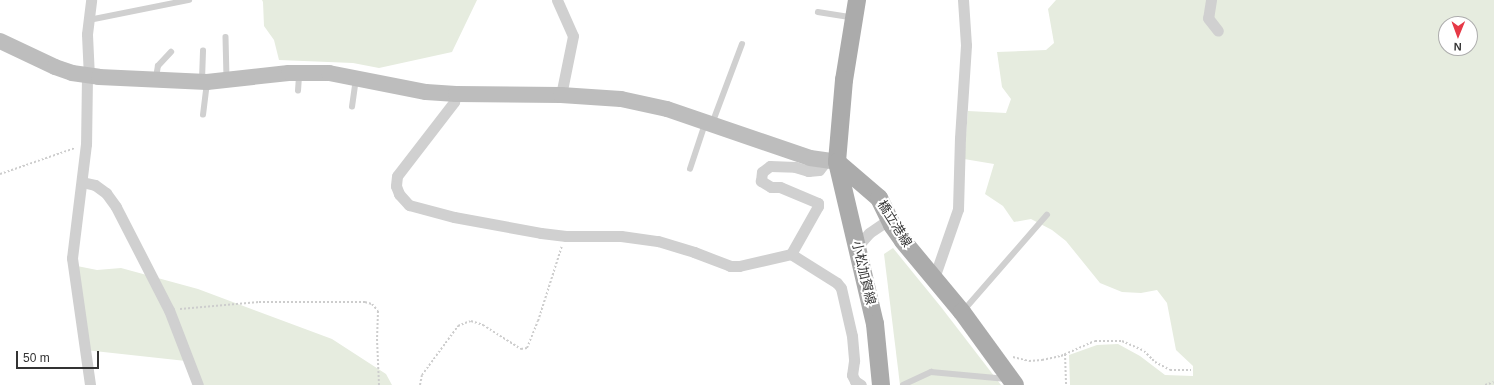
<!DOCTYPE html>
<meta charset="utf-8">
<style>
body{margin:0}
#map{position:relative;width:1494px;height:385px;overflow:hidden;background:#fff;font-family:Helvetica,"Noto Sans JP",sans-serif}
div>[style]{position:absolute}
.green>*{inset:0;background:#e6ecdf}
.path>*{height:2px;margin-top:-1px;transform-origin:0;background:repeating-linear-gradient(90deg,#cdcdcd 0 2px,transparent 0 4px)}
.lane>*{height:5.5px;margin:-2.75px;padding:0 2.75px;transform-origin:2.75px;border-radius:2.75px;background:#d0d0d0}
.street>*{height:11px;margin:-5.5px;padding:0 5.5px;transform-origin:5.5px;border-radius:5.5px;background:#d0d0d0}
.secondary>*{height:16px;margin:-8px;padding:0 8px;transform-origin:8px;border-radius:8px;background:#bdbdbd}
.primary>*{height:18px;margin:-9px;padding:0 9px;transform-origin:9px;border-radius:9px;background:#ababab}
span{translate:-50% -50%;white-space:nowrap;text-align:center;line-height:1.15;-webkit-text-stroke:4px #fff;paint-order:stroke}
.street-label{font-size:13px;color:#333}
.north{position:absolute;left:1438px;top:16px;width:40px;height:40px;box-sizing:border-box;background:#fff;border:1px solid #adadad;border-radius:50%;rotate:181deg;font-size:11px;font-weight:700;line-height:16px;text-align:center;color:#333}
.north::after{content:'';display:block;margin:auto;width:14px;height:18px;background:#e63946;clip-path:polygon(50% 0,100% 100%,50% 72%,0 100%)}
.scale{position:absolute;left:16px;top:351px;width:83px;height:18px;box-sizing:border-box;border:2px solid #333;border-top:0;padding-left:5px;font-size:12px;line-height:14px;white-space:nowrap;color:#333;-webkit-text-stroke:3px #fff;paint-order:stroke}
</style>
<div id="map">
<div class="green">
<i style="clip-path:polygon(262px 0,477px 0,452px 52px,379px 68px,353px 63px,279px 60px,274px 40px,264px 26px,263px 2px)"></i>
<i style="clip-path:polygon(evenodd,1056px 0,1494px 0,1494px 385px,1070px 385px,1069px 355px,1097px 345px,1118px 344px,1140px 356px,1165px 375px,1193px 376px,1193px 366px,1176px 350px,1167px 303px,1157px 290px,1141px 293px,1122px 292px,1100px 283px,1066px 241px,1052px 230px,1031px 219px,1014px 222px,1003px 206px,985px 194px,994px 164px,964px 159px,968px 111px,1006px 113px,1011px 99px,1002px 87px,997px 52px,1046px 50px,1054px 43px,1048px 9px,1056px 0,1446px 24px,1470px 24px,1470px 48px,1446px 48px,1446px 24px)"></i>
<i style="clip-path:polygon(893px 248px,941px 307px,1001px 385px,900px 385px,884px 254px)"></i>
<i style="clip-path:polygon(77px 266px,97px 270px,121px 268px,198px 289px,332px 339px,386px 374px,392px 385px,201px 385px,186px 361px,85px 350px)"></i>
</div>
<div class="path">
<i style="left:0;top:174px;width:79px;rotate:-19.1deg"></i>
<i style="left:180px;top:309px;width:79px;rotate:-5.1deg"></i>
<i style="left:259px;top:302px;width:106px"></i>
<i style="left:365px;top:302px;width:7px;rotate:16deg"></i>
<i style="left:372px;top:304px;width:9px;rotate:49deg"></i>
<i style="left:378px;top:311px;width:28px;rotate:92deg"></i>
<i style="left:377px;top:339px;width:46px;rotate:87.5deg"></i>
<i style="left:1065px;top:354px;width:31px;rotate:88deg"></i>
<i style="left:1013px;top:357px;width:16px;rotate:14deg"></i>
<i style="left:1029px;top:361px;width:13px;rotate:-4deg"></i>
<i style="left:1042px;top:360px;width:19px;rotate:-12deg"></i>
<i style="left:1061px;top:356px;width:37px;rotate:-24deg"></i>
<i style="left:1095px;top:341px;width:27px"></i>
<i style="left:1122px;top:341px;width:24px;rotate:24deg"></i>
<i style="left:1144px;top:351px;width:16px;rotate:45deg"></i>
<i style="left:1155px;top:362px;width:17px;rotate:28deg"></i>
<i style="left:1170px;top:370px;width:21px"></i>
<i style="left:420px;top:385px;width:10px;rotate:-79deg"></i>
<i style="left:422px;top:375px;width:61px;rotate:-53.7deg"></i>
<i style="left:458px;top:326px;width:8px;rotate:-23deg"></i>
<i style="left:465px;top:323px;width:6px;rotate:-18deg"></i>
<i style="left:471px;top:321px;width:13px;rotate:18deg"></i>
<i style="left:483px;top:325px;width:45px;rotate:32.3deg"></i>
<i style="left:521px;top:349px;width:6px;rotate:-9deg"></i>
<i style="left:527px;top:348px;width:29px;rotate:-68deg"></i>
<i style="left:538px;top:321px;width:79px;rotate:-72.3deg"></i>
<i style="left:1485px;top:385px;width:9px;rotate:-18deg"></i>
</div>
<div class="lane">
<i style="left:818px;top:12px;width:33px;rotate:9deg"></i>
<i style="left:89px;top:20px;width:102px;rotate:-11.3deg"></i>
<i style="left:226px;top:37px;width:41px;rotate:88.6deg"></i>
<i style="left:156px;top:78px;width:12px;rotate:-81deg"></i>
<i style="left:158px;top:66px;width:19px;rotate:-47deg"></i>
<i style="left:202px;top:80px;width:29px;rotate:-88deg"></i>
<i style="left:298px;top:91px;width:16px;rotate:-86deg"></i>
<i style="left:352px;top:107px;width:27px;rotate:-82deg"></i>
<i style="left:203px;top:115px;width:32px;rotate:-83deg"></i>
<i style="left:712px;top:124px;width:85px;rotate:-69.4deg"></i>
<i style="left:690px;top:169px;width:47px;rotate:-71.6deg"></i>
<i style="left:964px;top:310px;width:126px;rotate:-48.9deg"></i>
<i style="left:903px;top:385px;width:31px;rotate:-25deg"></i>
<i style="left:931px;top:372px;width:76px;rotate:5.3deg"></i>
</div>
<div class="street">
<i style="left:557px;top:0;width:39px;rotate:66deg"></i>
<i style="left:573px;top:36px;width:60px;rotate:101.5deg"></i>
<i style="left:1211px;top:0;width:18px;rotate:99deg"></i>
<i style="left:1208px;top:18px;width:16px;rotate:52deg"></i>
<i style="left:87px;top:76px;width:68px;rotate:90.8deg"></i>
<i style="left:86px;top:144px;width:115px;rotate:97deg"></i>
<i style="left:72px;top:258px;width:128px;rotate:81.9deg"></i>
<i style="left:89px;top:77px;width:43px;rotate:-92.7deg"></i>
<i style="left:87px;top:34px;width:34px;rotate:-83deg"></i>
<i style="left:456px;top:94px;width:8px;rotate:104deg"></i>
<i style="left:454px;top:102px;width:93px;rotate:127.6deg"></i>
<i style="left:397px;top:176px;width:10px;rotate:96deg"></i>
<i style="left:396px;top:186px;width:9px;rotate:69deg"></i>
<i style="left:399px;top:194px;width:15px;rotate:48deg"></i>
<i style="left:409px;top:205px;width:47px;rotate:14.9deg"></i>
<i style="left:454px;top:217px;width:88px;rotate:10.4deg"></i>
<i style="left:541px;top:233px;width:25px;rotate:7deg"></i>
<i style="left:566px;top:236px;width:55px"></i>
<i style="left:621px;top:236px;width:37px;rotate:8deg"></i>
<i style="left:658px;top:241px;width:38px;rotate:17deg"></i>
<i style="left:694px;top:252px;width:39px;rotate:21deg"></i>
<i style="left:730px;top:266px;width:9px"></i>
<i style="left:739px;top:266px;width:53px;rotate:-13deg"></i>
<i style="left:791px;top:254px;width:54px;rotate:32.2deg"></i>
<i style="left:837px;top:283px;width:6px;rotate:51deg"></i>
<i style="left:841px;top:288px;width:49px;rotate:77.1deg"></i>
<i style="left:852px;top:336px;width:25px;rotate:85deg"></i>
<i style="left:854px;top:361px;width:14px;rotate:98deg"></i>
<i style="left:852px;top:375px;width:7px;rotate:63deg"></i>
<i style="left:855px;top:381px;width:7px;rotate:34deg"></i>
<i style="left:82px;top:182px;width:13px;rotate:13deg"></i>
<i style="left:95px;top:185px;width:14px;rotate:36deg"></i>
<i style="left:106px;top:193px;width:17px;rotate:54deg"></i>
<i style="left:116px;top:207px;width:116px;rotate:62.8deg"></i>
<i style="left:169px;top:310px;width:80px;rotate:68.9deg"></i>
<i style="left:857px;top:247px;width:18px;rotate:-49deg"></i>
<i style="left:869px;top:233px;width:18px;rotate:-34deg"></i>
<i style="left:884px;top:223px;width:8px;rotate:14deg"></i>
<i style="left:791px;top:254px;width:55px;rotate:-60.6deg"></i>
<i style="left:818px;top:206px;width:3px;rotate:-90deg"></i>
<i style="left:818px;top:203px;width:41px;rotate:-157.2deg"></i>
<i style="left:780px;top:187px;width:9px;rotate:180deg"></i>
<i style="left:771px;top:187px;width:12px;rotate:-149deg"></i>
<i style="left:761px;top:181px;width:9px;rotate:-84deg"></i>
<i style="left:762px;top:172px;width:10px;rotate:-37deg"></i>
<i style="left:770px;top:166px;width:25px;rotate:2deg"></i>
<i style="left:795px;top:167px;width:14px;rotate:17deg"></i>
<i style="left:808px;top:171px;width:11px;rotate:-5deg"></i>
<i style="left:819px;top:170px;width:11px;rotate:-52deg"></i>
<i style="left:934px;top:278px;width:73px;rotate:-70.8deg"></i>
<i style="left:958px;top:209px;width:71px;rotate:-88.4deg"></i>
<i style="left:960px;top:138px;width:93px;rotate:-86.3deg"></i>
<i style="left:966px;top:45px;width:45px;rotate:-93.8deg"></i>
</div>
<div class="secondary">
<i style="left:0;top:41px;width:61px;rotate:25.3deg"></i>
<i style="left:55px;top:67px;width:18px;rotate:19deg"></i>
<i style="left:72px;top:73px;width:27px;rotate:8deg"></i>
<i style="left:99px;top:77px;width:108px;rotate:2.7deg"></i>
<i style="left:207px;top:82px;width:82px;rotate:-6.3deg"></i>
<i style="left:289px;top:73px;width:40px"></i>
<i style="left:329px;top:73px;width:99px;rotate:11.1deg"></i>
<i style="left:426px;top:92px;width:30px;rotate:4deg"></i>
<i style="left:456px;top:94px;width:105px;rotate:0.5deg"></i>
<i style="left:561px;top:95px;width:60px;rotate:3.8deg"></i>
<i style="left:621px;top:99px;width:47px;rotate:12.3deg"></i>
<i style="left:667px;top:109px;width:151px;rotate:18.9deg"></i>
<i style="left:810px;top:158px;width:27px;rotate:8deg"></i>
</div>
<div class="primary">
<i style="left:857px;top:0;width:81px;rotate:99.2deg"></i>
<i style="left:844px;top:80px;width:82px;rotate:94.9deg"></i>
<i style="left:837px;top:162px;width:166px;rotate:76.8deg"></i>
<i style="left:875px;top:324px;width:61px;rotate:84.4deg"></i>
<i style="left:837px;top:162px;width:55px;rotate:40.6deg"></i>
<i style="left:879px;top:198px;width:30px;rotate:64deg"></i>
<i style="left:892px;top:225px;width:19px;rotate:55deg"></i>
<i style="left:903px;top:241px;width:92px;rotate:50.3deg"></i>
<i style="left:962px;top:312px;width:90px;rotate:54deg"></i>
</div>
<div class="street-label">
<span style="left:894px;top:224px;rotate:58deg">橋立港線</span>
<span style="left:863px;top:273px;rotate:77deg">小松加賀線</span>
</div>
<div class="north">N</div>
<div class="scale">50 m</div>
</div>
